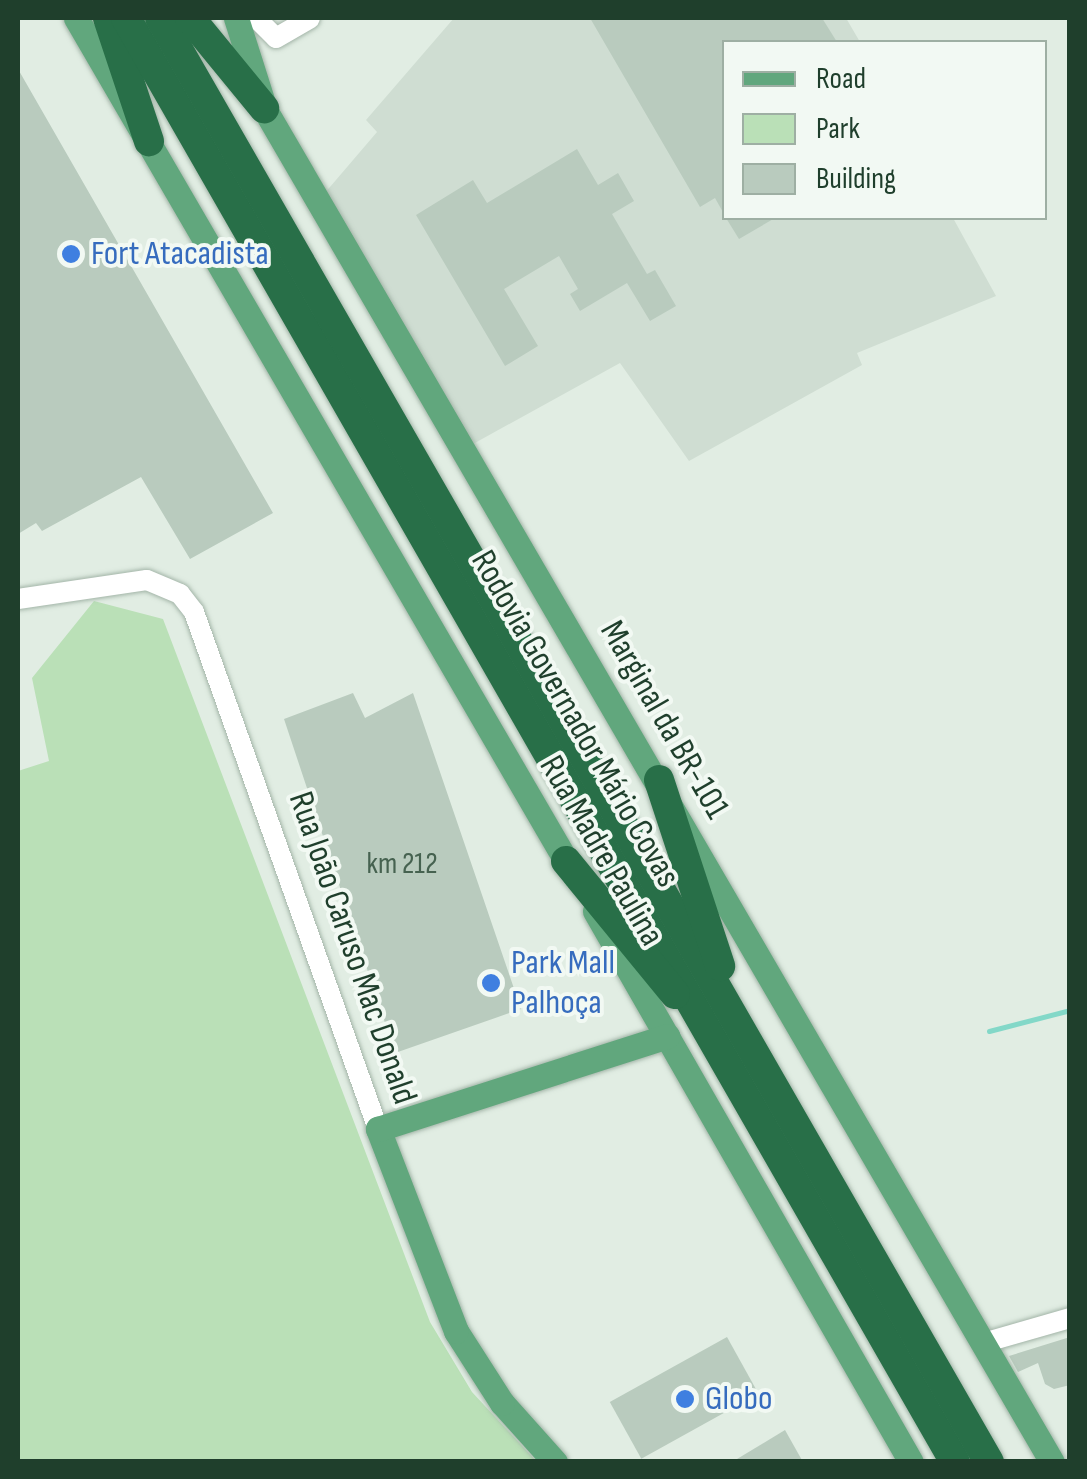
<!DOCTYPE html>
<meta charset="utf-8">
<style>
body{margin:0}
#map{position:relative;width:1087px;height:1479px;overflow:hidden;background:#e1ede3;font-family:"Sofia Sans Condensed",sans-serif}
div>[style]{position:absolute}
.built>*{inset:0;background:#cfddd2}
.green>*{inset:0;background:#bae0b7}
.stream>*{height:5px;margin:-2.5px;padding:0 2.5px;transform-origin:2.5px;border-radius:2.5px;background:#83d8c8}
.building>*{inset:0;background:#b9cbbe;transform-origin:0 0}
.roads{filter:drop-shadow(0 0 2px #a3b5a8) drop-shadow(0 0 2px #a3b5a8)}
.minor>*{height:20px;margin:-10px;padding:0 10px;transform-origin:10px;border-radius:10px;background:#fff}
.major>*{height:25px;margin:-12.5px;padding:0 12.5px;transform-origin:12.5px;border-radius:12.5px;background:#61a77d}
.highway>*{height:30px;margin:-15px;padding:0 15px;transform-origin:15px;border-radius:15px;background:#286f48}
.dots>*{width:28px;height:28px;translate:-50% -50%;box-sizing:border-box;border:5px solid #f2f9f3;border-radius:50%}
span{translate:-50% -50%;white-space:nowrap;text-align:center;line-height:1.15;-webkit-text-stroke:8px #f2f9f3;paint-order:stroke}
.number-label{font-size:30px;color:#466250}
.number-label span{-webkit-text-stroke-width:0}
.shop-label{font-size:35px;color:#366cbe}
.left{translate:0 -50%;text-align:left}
.street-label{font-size:35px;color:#1f3f2c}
.frame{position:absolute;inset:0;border:20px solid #1f3f2c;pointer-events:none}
.legend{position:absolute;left:722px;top:40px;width:325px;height:180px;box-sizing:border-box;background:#f2f9f3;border:2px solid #9eafa3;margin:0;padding:12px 18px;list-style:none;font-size:30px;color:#1f3f2c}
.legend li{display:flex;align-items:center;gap:20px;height:50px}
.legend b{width:50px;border:2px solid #9eafa3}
</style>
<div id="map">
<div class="built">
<i style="clip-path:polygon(454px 18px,846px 18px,860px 42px,724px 42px,724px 218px,953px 218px,996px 296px,857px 353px,862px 365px,689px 461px,620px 363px,473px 444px,324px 194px,377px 132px,366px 120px)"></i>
</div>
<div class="green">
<i style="clip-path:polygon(94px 601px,163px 619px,430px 1322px,472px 1392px,536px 1461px,18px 1462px,18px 771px,49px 761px,32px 678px)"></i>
</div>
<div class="stream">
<i style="left:989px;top:1031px;width:84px;rotate:-14.5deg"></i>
</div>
<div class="building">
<i style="clip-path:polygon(590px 18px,822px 18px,837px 42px,724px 42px,724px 214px,715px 198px,700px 207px)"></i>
<i style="clip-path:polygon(18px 69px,273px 513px,190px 559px,141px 477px,42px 531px,36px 523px,18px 534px)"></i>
<i style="clip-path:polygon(577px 149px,598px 185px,618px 173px,634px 201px,612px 214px,647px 274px,655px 270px,676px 306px,650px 321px,627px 283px,580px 311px,570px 294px,578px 289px,559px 256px,504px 289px,538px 346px,505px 366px,416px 215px,473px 180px,487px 203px)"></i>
<i style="clip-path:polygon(726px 218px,775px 218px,739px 239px)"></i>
<i style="clip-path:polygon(353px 693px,365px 718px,413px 693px,521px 1009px,395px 1053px,284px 719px)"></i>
<i style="left:727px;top:1337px;width:65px;height:134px;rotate:61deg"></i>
<i style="clip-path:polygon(1070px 1337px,1070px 1385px,1054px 1389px,1045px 1384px,1038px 1363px,1018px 1372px,1009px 1356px)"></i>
<i style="clip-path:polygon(785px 1430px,803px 1462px,732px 1462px)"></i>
</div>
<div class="roads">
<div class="minor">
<i style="left:256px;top:18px;width:28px;rotate:45deg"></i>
<i style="left:276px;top:38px;width:39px;rotate:-30deg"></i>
<i style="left:18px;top:599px;width:130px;rotate:-8.4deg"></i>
<i style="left:147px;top:580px;width:36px;rotate:23deg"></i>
<i style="left:180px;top:594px;width:23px;rotate:52deg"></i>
<i style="left:194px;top:612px;width:549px;rotate:70.41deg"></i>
<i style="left:983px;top:1343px;width:91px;rotate:-16deg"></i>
</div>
<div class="major">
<i style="left:76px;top:18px;width:993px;rotate:59.82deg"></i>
<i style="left:236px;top:18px;width:89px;rotate:72.4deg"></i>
<i style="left:254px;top:91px;width:1586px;rotate:59.8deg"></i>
<i style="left:595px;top:911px;width:635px;rotate:60.17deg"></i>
<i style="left:555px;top:1462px;width:79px;rotate:-131.9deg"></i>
<i style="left:502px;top:1403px;width:85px;rotate:-122.6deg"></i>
<i style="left:456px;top:1331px;width:217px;rotate:-111.1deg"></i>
<i style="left:378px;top:1129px;width:304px;rotate:-17.8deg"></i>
</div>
<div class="highway">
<i style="left:108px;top:18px;width:130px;rotate:71.6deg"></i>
<i style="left:126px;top:18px;width:1665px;rotate:60.14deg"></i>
<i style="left:160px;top:18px;width:1665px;rotate:60.14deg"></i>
<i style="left:190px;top:18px;width:117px;rotate:50.6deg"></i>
<i style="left:659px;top:780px;width:196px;rotate:71.8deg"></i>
<i style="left:566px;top:861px;width:172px;rotate:50.7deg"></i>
</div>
</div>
<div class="dots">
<i style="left:71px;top:254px;background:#3f7fe0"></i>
<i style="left:491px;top:983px;background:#3f7fe0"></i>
<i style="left:685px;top:1399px;background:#3f7fe0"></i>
</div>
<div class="number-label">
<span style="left:402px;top:864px">km 212</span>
</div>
<div class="shop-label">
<span class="left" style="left:91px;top:254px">Fort Atacadista</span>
<span class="left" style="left:511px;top:983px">Park Mall<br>Palhoça</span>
<span class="left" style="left:705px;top:1399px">Globo</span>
</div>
<div class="street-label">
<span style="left:575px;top:719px;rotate:60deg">Rodovia Governador Mário Covas</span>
<span style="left:664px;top:720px;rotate:60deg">Marginal da BR-101</span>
<span style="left:601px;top:851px;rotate:60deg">Rua Madre Paulina</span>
<span style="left:352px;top:948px;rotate:71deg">Rua João Caruso Mac Donald</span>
</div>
<div class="frame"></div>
<ul class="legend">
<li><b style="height:12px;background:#61a77d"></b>Road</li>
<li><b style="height:28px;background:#bae0b7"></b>Park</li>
<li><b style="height:28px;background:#b9cbbe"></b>Building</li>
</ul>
</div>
